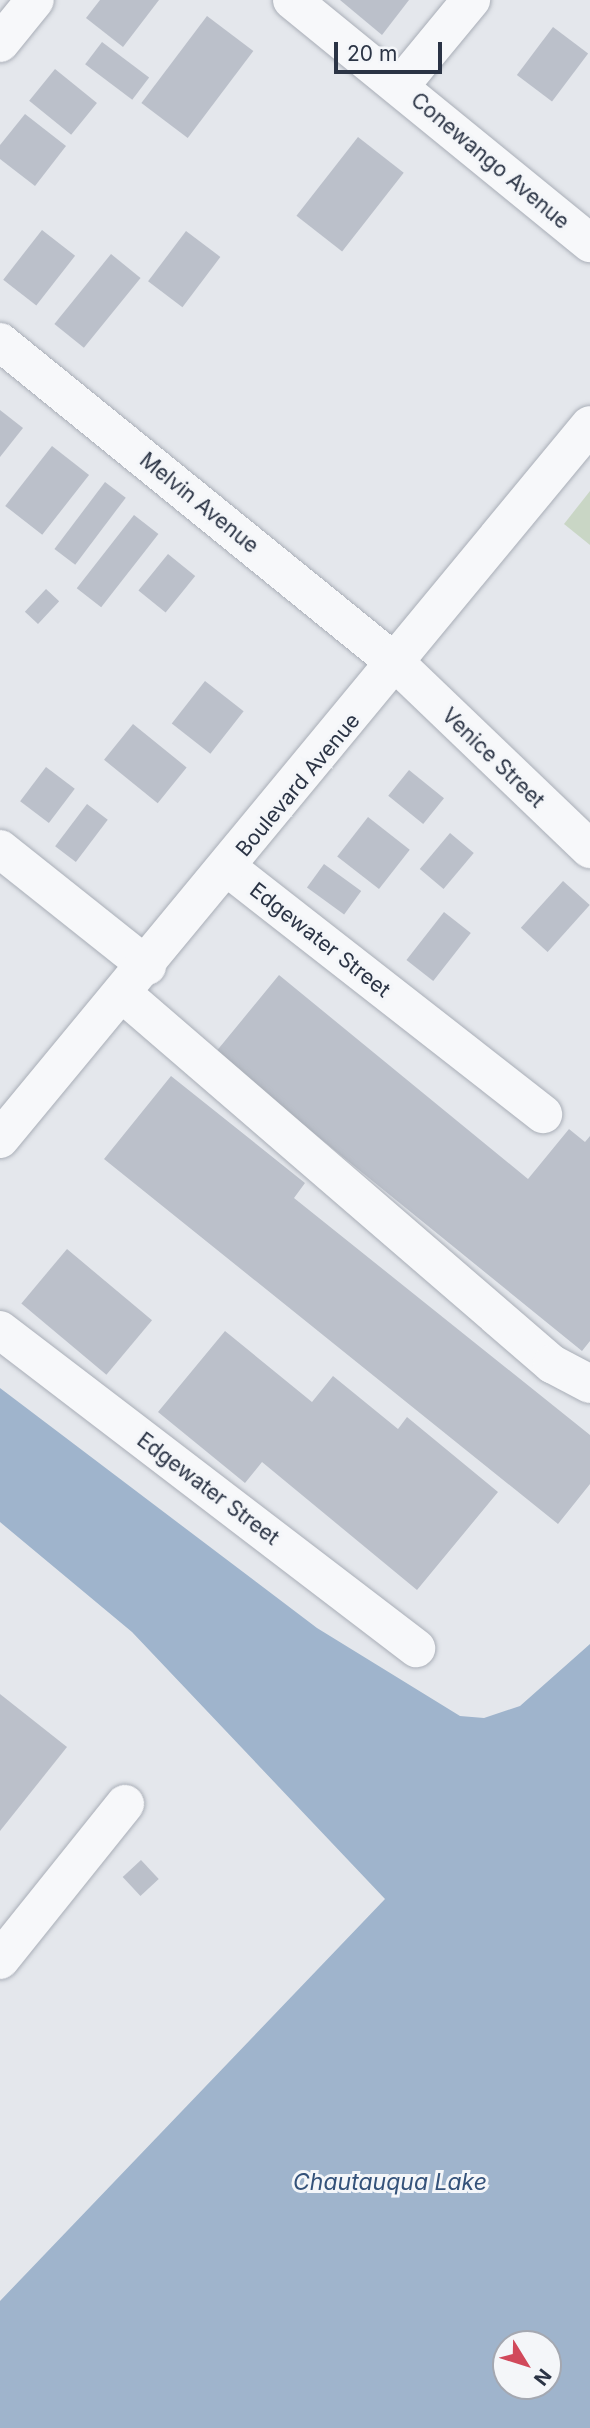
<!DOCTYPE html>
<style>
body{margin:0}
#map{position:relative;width:590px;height:2428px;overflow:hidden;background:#e4e7ec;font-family:Inter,sans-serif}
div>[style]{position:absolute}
.green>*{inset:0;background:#c9d6c5}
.water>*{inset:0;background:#9fb4cc}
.building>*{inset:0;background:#bbc0ca;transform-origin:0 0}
.roads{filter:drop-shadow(0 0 2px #a9aeb7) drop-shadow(0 0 2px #a9aeb7)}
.minor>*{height:38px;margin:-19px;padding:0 19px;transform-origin:19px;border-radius:19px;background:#f7f8fa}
span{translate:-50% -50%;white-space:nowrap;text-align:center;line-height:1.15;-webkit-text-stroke:6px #f4f6f9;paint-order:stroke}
.street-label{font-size:21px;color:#2b3445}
.water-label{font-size:23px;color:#34527a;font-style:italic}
.north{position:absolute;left:492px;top:2330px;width:70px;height:70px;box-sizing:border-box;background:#f4f6f9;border:2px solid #a4a8b1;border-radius:50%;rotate:128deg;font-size:19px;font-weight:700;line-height:28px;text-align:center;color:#2b3445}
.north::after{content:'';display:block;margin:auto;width:24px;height:32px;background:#d1495b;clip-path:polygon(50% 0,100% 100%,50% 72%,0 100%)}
.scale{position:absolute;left:334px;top:42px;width:108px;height:32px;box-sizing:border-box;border:4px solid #2b3445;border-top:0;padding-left:9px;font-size:21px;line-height:24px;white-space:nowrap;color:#2b3445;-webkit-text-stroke:5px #f4f6f9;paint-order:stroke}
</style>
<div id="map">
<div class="green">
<i style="clip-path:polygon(590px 491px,590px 545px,564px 524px)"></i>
</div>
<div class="water">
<i style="clip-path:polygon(evenodd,0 1388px,317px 1628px,460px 1716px,484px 1718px,520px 1706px,590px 1644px,590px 2428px,0 2428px,0 2301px,385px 1899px,132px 1632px,0 1522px,0 1388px,506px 2344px,548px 2344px,548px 2386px,506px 2386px,506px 2344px)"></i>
</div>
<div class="building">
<i style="clip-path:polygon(100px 0,159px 0,123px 47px,86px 18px)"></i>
<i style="clip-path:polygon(340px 0,409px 0,382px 35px)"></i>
<i style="left:207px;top:16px;width:58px;height:109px;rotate:37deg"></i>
<i style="left:553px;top:27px;width:44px;height:60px;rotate:37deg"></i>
<i style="left:102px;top:42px;width:59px;height:28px;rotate:37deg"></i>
<i style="left:55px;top:69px;width:54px;height:41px;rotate:39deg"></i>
<i style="clip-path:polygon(25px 114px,66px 146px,35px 186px,0 159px,0 145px)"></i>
<i style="left:358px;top:137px;width:58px;height:100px;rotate:38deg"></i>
<i style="left:42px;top:230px;width:42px;height:63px;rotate:38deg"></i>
<i style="left:186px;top:231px;width:43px;height:63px;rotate:37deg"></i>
<i style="left:111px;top:254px;width:38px;height:90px;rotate:39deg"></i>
<i style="clip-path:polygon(0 410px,23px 428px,0 457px)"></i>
<i style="left:52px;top:446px;width:47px;height:76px;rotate:38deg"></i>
<i style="left:105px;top:482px;width:26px;height:84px;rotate:37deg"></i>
<i style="left:134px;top:515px;width:31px;height:93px;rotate:38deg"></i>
<i style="left:168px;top:554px;width:35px;height:47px;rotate:39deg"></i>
<i style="left:46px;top:589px;width:18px;height:31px;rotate:43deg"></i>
<i style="left:205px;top:681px;width:49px;height:54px;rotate:38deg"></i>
<i style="left:133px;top:724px;width:69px;height:46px;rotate:39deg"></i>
<i style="left:46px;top:767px;width:36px;height:43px;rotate:37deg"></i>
<i style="left:409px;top:770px;width:45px;height:33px;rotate:39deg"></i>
<i style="left:87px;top:804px;width:26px;height:53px;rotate:37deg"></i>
<i style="left:368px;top:817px;width:53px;height:50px;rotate:38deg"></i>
<i style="left:450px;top:833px;width:31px;height:47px;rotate:40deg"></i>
<i style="left:324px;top:864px;width:46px;height:29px;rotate:36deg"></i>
<i style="left:563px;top:881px;width:36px;height:63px;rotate:42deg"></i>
<i style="left:444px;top:912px;width:34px;height:61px;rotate:38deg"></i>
<i style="clip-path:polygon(279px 975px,528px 1179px,569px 1129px,585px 1142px,590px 1136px,590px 1341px,582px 1351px,215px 1053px)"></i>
<i style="clip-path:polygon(171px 1076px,305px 1183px,294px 1198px,590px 1435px,590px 1484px,558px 1524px,104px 1159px)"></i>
<i style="left:67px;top:1249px;width:111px;height:71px;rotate:40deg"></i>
<i style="clip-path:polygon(225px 1331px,312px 1402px,333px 1376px,398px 1429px,407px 1417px,498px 1492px,417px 1590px,262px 1462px,245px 1483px,158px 1412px)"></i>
<i style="clip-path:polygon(0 1694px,67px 1747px,0 1831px)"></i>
<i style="left:141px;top:1860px;width:26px;height:25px;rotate:47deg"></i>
</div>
<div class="roads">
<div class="minor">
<i style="left:292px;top:0;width:385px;rotate:39.2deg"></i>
<i style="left:0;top:43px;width:55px;rotate:-50.9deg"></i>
<i style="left:400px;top:86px;width:112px;rotate:-50.5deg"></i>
<i style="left:0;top:342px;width:513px;rotate:39.06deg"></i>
<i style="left:398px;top:665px;width:266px;rotate:43.8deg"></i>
<i style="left:0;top:849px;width:188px;rotate:38.5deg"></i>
<i style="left:228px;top:868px;width:400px;rotate:38deg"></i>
<i style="left:123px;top:994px;width:567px;rotate:40.78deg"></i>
<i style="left:552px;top:1364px;width:43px;rotate:27.8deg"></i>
<i style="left:0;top:1139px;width:926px;rotate:-50.43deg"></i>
<i style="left:0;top:1330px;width:524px;rotate:37.4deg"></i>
<i style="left:0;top:1960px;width:200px;rotate:-51.3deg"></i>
</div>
</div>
<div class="street-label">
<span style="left:490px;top:161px;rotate:40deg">Conewango Avenue</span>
<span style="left:199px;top:503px;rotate:39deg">Melvin Avenue</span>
<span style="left:493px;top:758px;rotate:44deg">Venice Street</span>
<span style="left:298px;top:785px;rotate:-50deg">Boulevard Avenue</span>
<span style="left:320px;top:940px;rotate:38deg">Edgewater Street</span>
<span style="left:208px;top:1489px;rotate:37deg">Edgewater Street</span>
</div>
<div class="water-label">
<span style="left:390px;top:2182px">Chautauqua Lake</span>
</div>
<div class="north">N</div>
<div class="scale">20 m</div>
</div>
